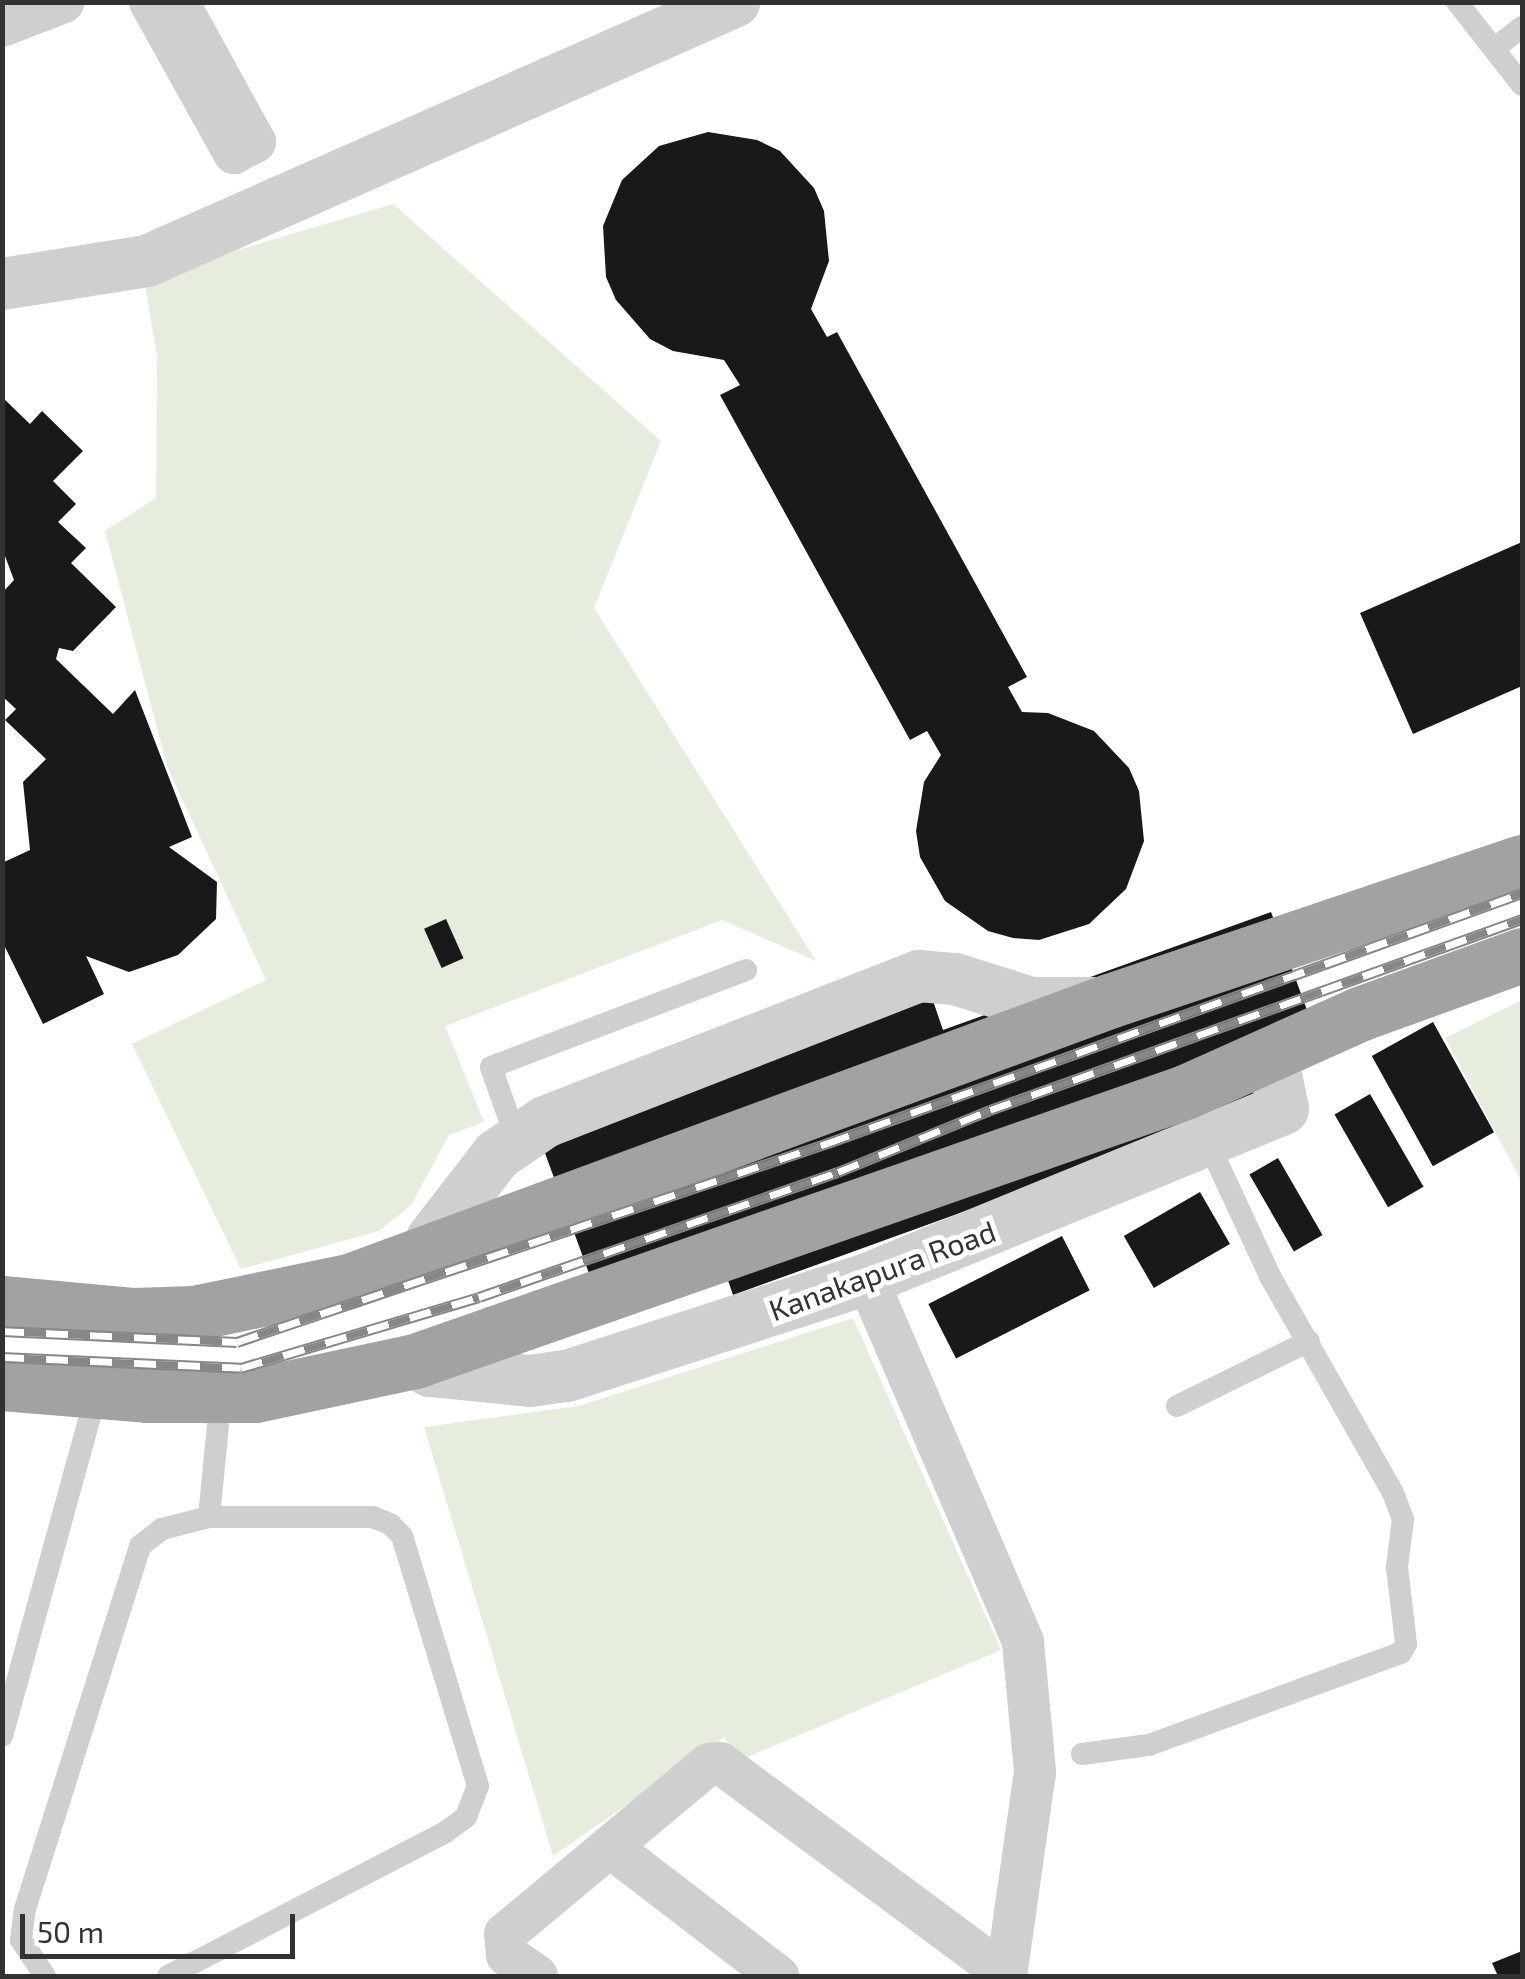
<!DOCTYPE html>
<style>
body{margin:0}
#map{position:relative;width:1525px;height:1979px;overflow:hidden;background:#fff;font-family:"Exo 2",sans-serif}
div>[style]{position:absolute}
.green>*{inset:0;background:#e6ecde}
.building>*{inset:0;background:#191919;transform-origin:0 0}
.service>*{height:22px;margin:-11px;padding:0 11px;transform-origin:11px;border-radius:11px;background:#cfcfcf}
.minor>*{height:42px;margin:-21px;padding:0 21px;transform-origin:21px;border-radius:21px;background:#cfcfcf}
.tertiary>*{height:52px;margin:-26px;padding:0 26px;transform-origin:26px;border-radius:26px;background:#cfcfcf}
.trunk>*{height:55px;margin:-27.5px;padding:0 27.5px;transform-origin:27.5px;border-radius:27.5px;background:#a2a2a2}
.rail>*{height:11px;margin-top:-5.5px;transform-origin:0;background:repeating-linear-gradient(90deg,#fff 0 22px,#878787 0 44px);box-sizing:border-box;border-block:2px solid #878787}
span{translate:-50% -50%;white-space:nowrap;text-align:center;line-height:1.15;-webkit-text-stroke:10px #fff;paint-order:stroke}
.street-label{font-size:30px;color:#323232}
.frame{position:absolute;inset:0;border:5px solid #323232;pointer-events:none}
.scale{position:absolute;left:20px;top:1914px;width:275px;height:45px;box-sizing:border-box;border:5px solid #323232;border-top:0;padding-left:12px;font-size:30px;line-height:35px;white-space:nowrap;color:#323232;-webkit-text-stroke:8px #fff;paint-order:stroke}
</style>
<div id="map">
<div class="green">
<i style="clip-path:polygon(393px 204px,661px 441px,594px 608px,816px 961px,722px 920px,445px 1026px,484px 1122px,449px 1135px,411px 1205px,379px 1231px,241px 1269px,132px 1044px,266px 980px,167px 766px,105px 531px,156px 498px,157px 358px,144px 278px)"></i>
<i style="clip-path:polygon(1522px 1000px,1522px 1182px,1445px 1038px)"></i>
<i style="clip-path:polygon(853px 1318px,1001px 1650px,738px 1761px,724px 1737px,553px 1856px,424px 1427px,579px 1406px)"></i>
</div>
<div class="building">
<i style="clip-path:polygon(708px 132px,757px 140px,780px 151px,814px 188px,824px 211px,829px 261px,811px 309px,827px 337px,837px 332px,1027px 677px,1008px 687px,1022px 712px,1048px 713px,1094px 731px,1129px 768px,1139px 791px,1144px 841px,1126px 889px,1089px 924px,1039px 940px,1013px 938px,988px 931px,945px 901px,920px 857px,916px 831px,924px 782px,941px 755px,927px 731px,910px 740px,720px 395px,740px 385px,724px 360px,673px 351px,650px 339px,616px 300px,606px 277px,603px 226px,622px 180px,659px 146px)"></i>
<i style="clip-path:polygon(2px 397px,30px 424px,42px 411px,83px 451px,53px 481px,76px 504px,58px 522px,86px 548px,71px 563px,116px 607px,73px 651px,59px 648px,56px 659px,113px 714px,135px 690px,192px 837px,169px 847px,217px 882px,216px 919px,178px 955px,129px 972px,86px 956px,104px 994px,43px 1024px,2px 941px,2px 863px,30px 850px,23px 782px,46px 759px,5px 720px,16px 709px,2px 696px,2px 593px,14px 580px,2px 548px)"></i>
<i style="clip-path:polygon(1522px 542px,1522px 686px,1413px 734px,1360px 613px)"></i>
<i style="clip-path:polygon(1271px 912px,1314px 1029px,1262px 1104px,733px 1295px,719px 1254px,598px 1298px,538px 1134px,930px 992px,943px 1030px)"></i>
<i style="left:446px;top:919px;width:43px;height:24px;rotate:66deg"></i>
<i style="left:1433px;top:1022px;width:126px;height:70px;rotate:61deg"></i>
<i style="left:1370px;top:1094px;width:107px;height:41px;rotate:60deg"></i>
<i style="left:1278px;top:1158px;width:89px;height:33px;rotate:60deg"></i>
<i style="left:1200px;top:1192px;width:60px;height:88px;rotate:60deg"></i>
<i style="left:1062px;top:1236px;width:61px;height:150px;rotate:63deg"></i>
<i style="clip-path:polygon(1522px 1951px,1522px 1976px,1498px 1976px,1492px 1963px)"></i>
</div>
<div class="service">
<i style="left:1457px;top:2px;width:105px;rotate:51.9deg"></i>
<i style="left:1495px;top:48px;width:34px;rotate:-38deg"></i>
<i style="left:516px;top:1138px;width:75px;rotate:-109.4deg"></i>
<i style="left:491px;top:1067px;width:273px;rotate:-20.8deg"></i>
<i style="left:1177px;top:1406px;width:147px;rotate:-26.2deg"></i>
<i style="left:2px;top:1736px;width:358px;rotate:-74.6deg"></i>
<i style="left:1082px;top:1754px;width:68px;rotate:-7.7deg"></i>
<i style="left:1149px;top:1745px;width:268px;rotate:-20.1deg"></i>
<i style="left:1401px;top:1653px;width:10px;rotate:-61deg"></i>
<i style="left:1406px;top:1644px;width:78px;rotate:-96.7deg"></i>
<i style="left:1397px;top:1567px;width:48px;rotate:-82.9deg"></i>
<i style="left:1403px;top:1519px;width:30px;rotate:-111deg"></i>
<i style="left:1392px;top:1491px;width:247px;rotate:-119.6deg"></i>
<i style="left:1270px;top:1276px;width:154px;rotate:-114.9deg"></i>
<i style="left:45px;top:1976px;width:43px;rotate:-123.7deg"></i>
<i style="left:21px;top:1940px;width:31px;rotate:-83deg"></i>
<i style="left:25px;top:1909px;width:381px;rotate:-72.4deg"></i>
<i style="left:140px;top:1546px;width:28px;rotate:-38deg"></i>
<i style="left:162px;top:1529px;width:49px;rotate:-14.3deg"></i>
<i style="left:209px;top:1517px;width:123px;rotate:-84.4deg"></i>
<i style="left:168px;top:1976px;width:311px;rotate:-27.4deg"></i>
<i style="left:444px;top:1833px;width:27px;rotate:-36deg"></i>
<i style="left:466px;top:1817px;width:33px;rotate:-69deg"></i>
<i style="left:478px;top:1786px;width:261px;rotate:-106.9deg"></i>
<i style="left:402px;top:1536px;width:17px;rotate:-135deg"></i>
<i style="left:390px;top:1524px;width:18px;rotate:-158deg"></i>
<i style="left:373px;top:1517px;width:164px;rotate:180deg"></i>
</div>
<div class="minor">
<i style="left:150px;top:2px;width:173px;rotate:60.9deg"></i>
<i style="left:234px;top:153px;width:24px;rotate:-28deg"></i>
<i style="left:255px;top:142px;width:160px;rotate:-118.8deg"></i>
<i style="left:2px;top:26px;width:66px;rotate:-21.2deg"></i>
<i style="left:867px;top:1279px;width:395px;rotate:66.7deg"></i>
<i style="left:1023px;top:1642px;width:131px;rotate:84.7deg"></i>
<i style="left:1035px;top:1772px;width:206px;rotate:98.1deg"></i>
<i style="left:610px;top:1847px;width:212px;rotate:37.5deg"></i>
<i style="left:537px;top:1976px;width:37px;rotate:-145deg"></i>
<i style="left:507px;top:1955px;width:21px;rotate:-95deg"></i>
<i style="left:505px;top:1934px;width:266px;rotate:-39.8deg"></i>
<i style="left:709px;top:1764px;width:11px;rotate:-5deg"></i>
<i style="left:720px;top:1763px;width:357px;rotate:36.5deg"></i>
</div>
<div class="tertiary">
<i style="left:2px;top:284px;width:147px;rotate:-9deg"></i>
<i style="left:147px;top:261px;width:642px;rotate:-23.81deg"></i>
<i style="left:434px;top:1247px;width:8px;rotate:-104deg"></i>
<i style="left:432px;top:1239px;width:106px;rotate:-52.3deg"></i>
<i style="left:497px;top:1155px;width:58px;rotate:-34.5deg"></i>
<i style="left:545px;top:1122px;width:401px;rotate:-21.3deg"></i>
<i style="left:919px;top:976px;width:36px;rotate:5deg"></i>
<i style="left:955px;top:979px;width:80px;rotate:17.5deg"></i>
<i style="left:1031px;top:1003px;width:67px"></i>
<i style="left:415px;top:1361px;width:18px;rotate:34deg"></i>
<i style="left:430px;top:1371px;width:100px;rotate:5.7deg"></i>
<i style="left:530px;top:1381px;width:37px;rotate:-8deg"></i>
<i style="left:567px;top:1376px;width:315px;rotate:-17.9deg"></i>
<i style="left:867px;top:1279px;width:449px;rotate:-22.2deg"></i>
<i style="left:1283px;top:1109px;width:55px;rotate:-101.5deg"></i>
</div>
<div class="trunk">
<i style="left:2px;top:1303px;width:133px;rotate:5.2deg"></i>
<i style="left:134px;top:1315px;width:60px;rotate:-1.9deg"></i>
<i style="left:194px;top:1313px;width:158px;rotate:-11.7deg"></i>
<i style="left:349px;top:1281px;width:810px;rotate:-20.22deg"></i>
<i style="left:1109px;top:1001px;width:436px;rotate:-18.6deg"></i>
<i style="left:2px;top:1383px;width:145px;rotate:4.7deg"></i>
<i style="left:147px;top:1395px;width:108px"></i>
<i style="left:255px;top:1395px;width:164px;rotate:-12deg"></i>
<i style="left:415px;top:1361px;width:816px;rotate:-19.26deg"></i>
<i style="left:1185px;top:1092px;width:191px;rotate:-24.1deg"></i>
<i style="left:1359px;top:1014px;width:173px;rotate:-19.9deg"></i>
</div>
<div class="rail">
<i style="left:2px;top:1331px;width:235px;rotate:2.7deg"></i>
<i style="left:237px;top:1342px;width:624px;rotate:-18.61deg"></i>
<i style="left:828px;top:1143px;width:738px;rotate:-19.81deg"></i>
<i style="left:2px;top:1357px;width:239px;rotate:2.6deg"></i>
<i style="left:241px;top:1368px;width:248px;rotate:-16.6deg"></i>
<i style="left:479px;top:1297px;width:380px;rotate:-19.2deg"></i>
<i style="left:838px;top:1172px;width:164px;rotate:-22.2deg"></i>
<i style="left:990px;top:1110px;width:565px;rotate:-19.75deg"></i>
</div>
<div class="street-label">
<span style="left:882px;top:1270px;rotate:-20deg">Kanakapura Road</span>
</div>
<div class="frame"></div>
<div class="scale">50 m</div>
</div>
